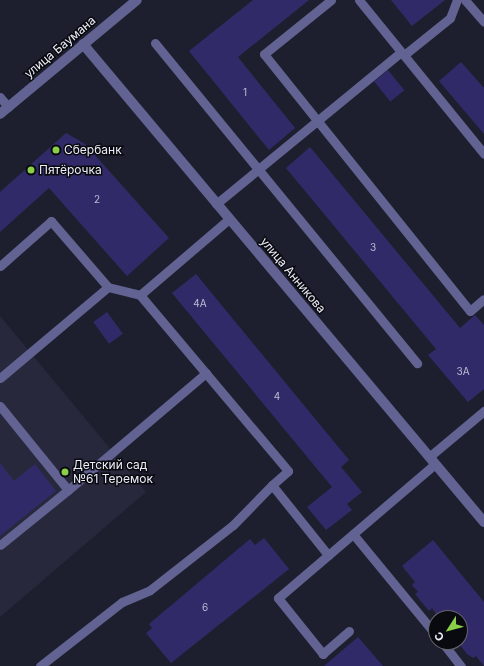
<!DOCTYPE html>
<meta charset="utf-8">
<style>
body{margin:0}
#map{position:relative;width:484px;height:666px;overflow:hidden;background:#1e1f2e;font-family:Inter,sans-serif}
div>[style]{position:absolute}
.built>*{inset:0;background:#28283d}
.building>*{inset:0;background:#302b68;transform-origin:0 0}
.service>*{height:9px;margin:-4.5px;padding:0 4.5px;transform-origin:4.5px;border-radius:4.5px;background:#626392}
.tertiary>*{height:10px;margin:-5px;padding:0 5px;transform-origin:5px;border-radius:5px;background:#626392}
.dots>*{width:11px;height:11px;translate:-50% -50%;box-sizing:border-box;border:2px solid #090a10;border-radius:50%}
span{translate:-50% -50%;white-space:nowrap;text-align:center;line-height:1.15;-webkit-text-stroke:3px #090a10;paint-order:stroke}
.number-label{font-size:10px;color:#bdbcd3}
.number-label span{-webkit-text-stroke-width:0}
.street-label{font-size:12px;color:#ecedf7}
.poi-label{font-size:12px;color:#ecedf7}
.left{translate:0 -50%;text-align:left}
.north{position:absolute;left:428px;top:610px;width:40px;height:40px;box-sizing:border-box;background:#090a10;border:1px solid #64656c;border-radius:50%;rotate:234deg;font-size:11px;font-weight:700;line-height:16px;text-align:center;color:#ecedf7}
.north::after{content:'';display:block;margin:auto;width:14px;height:18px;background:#89cf48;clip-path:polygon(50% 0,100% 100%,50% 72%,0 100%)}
</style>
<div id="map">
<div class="built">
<i style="clip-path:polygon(0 316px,146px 492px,0 617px)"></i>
</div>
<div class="building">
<i style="clip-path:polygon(253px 0,309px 0,238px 57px,295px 128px,269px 150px,189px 51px)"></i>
<i style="clip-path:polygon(391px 0,445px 0,412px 26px)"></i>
<i style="clip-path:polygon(461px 62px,484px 88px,484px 134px,439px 81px)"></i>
<i style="left:388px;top:70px;width:26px;height:18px;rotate:51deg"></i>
<i style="clip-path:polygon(66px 133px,85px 144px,169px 238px,127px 276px,49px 188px,0 232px,0 192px)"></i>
<i style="clip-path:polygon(310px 147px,460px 328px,475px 315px,484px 325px,484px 389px,468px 402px,428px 355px,436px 349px,286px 168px)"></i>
<i style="clip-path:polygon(196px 274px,349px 460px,341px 467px,362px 492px,347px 504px,352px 510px,326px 530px,307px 507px,332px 487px,172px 293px)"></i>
<i style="left:107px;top:312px;width:27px;height:17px;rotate:54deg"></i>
<i style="clip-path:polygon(0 463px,14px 481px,35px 464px,56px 491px,0 536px)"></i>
<i style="clip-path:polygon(264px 538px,289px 569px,171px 663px,146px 633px,152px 628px,149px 624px,250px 539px,255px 545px)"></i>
<i style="clip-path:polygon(433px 540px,484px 602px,484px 666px,476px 656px,473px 658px,467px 654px,458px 642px,460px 618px,439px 618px,432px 608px,429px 611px,415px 594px,418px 592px,412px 585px,415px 582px,402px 566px)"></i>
<i style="clip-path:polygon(358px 637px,383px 666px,324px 666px)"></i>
</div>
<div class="service">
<i style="left:331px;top:0;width:86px;rotate:141.1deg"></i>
<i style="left:264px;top:54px;width:329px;rotate:51.3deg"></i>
<i style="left:470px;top:311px;width:18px;rotate:-41deg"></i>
<i style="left:359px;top:0;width:198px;rotate:50.9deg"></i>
<i style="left:465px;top:0;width:29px;rotate:49deg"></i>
<i style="left:155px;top:43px;width:414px;rotate:50.7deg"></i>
<i style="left:404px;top:55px;width:59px;rotate:-38.8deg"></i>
<i style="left:450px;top:18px;width:19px;rotate:-69deg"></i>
<i style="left:0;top:97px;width:13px;rotate:51deg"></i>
<i style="left:216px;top:204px;width:239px;rotate:-39.4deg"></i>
<i style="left:0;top:266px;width:68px;rotate:-41.4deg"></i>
<i style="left:51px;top:221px;width:87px;rotate:49.2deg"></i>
<i style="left:108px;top:287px;width:33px;rotate:14deg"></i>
<i style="left:140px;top:295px;width:117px;rotate:-40.5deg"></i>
<i style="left:140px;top:295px;width:230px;rotate:49.9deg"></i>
<i style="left:288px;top:471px;width:21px;rotate:139deg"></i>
<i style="left:0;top:378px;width:141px;rotate:-40.1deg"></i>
<i style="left:0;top:406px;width:108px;rotate:51deg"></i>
<i style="left:68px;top:490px;width:87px;rotate:141deg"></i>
<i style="left:429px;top:457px;width:72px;rotate:-39.9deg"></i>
<i style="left:68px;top:490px;width:181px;rotate:-40.3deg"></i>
<i style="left:353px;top:534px;width:131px;rotate:50.6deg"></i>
<i style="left:349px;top:631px;width:35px;rotate:139deg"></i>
<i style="left:323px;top:654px;width:72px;rotate:-128.8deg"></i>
<i style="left:278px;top:598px;width:206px;rotate:-40.5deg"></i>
<i style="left:442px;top:642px;width:31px;rotate:52deg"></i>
<i style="left:40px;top:666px;width:104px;rotate:-38deg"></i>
<i style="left:122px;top:602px;width:30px;rotate:-23deg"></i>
<i style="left:150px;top:590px;width:105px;rotate:-38.1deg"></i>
<i style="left:233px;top:525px;width:56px;rotate:-45.7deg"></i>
<i style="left:272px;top:485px;width:90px;rotate:51.3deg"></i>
</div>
<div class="tertiary">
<i style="left:83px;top:44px;width:624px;rotate:50.01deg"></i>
<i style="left:0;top:114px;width:178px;rotate:-39.8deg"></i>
</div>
<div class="dots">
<i style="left:56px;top:150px;background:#89cf48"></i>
<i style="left:31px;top:170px;background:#89cf48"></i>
<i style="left:65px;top:472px;background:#89cf48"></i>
</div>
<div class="number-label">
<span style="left:245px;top:93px">1</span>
<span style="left:97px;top:200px">2</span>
<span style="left:373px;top:248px">3</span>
<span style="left:200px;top:304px">4А</span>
<span style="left:463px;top:372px">3А</span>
<span style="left:277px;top:397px">4</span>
<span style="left:205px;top:608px">6</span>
</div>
<div class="street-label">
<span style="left:60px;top:47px;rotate:-40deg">улица Баумана</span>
<span style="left:293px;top:275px;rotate:50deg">улица Анникова</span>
</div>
<div class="poi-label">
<span class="left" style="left:64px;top:150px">Сбербанк</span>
<span class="left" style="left:39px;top:170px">Пятёрочка</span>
<span class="left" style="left:73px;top:472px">Детский сад<br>№61 Теремок</span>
</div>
<div class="north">С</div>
</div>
